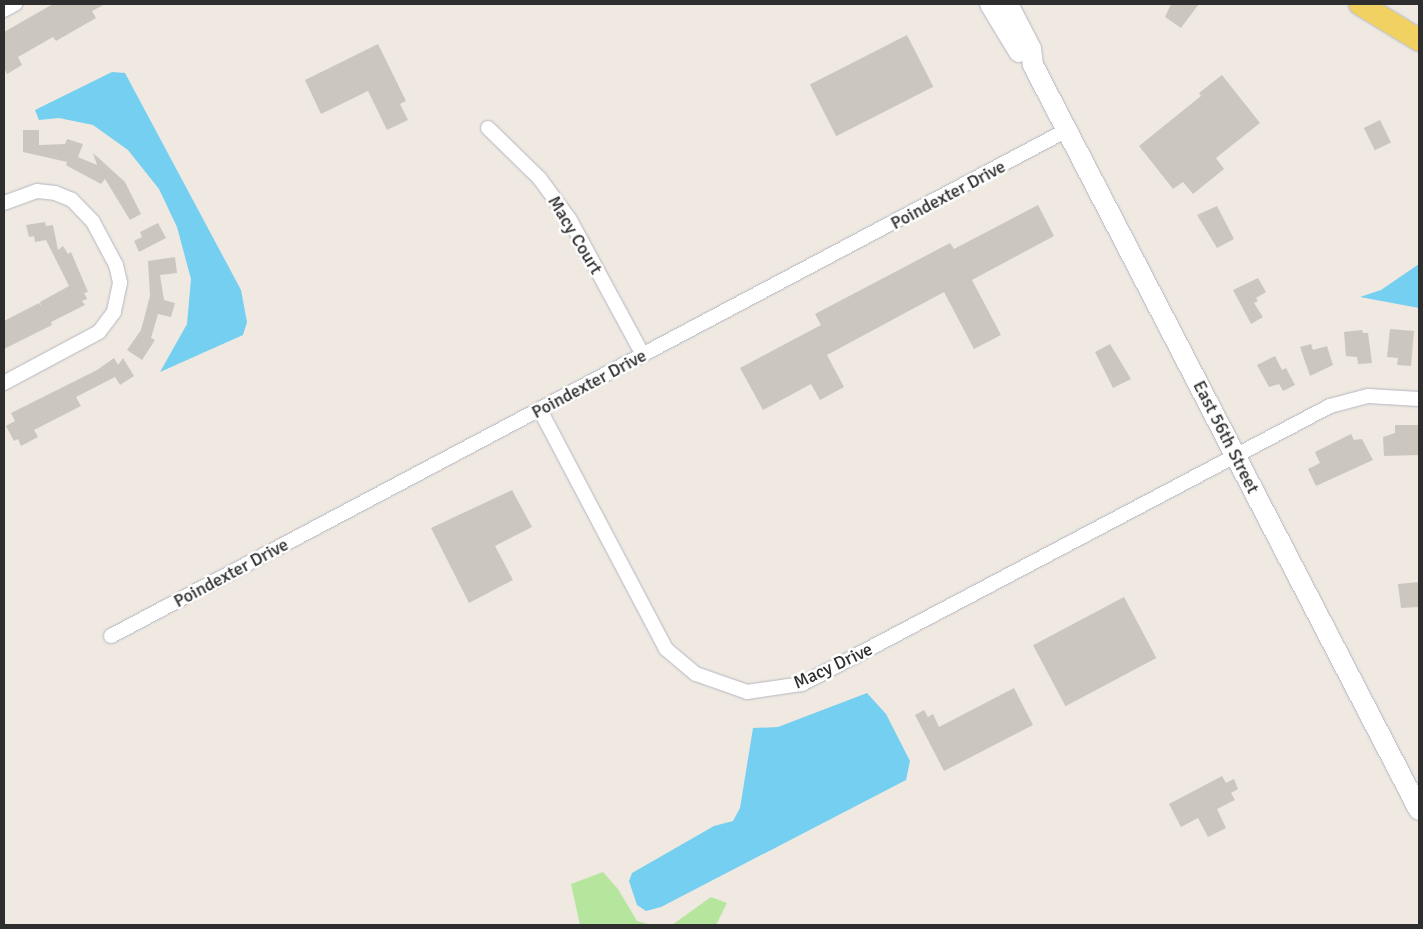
<!DOCTYPE html>
<style>
body{margin:0}
#map{position:relative;width:1423px;height:929px;overflow:hidden;background:#efe9e1;font-family:Signika,sans-serif}
div>[style]{position:absolute}
.green>*{inset:0;background:#b6e59e}
.water>*{inset:0;background:#75cff0}
.building>*{inset:0;background:#cbc7bf;transform-origin:0 0}
.roads{filter:drop-shadow(0 0 1px #b4b7c1) drop-shadow(0 0 1px #b4b7c1)}
.street>*{height:14px;margin:-7px;padding:0 7px;transform-origin:7px;border-radius:7px;background:#fff}
.secondary>*{height:20px;margin:-10px;padding:0 10px;transform-origin:10px;border-radius:10px;background:#fff}
.primary>*{height:22px;margin:-11px;padding:0 11px;transform-origin:11px;border-radius:11px;background:#f2d163}
span{translate:-50% -50%;white-space:nowrap;text-align:center;line-height:1.15;-webkit-text-stroke:5px #fff;paint-order:stroke}
.street-label{font-size:18px;color:#2e2e2e}
.frame{position:absolute;inset:0;border:5px solid #2e2e2e;pointer-events:none}
</style>
<div id="map">
<div class="green">
<i style="clip-path:polygon(603px 872px,618px 889px,637px 921px,652px 925px,580px 925px,571px 884px)"></i>
<i style="clip-path:polygon(711px 897px,727px 903px,716px 925px,672px 925px)"></i>
</div>
<div class="water">
<i style="clip-path:polygon(112px 72px,125px 73px,241px 290px,247px 322px,243px 335px,160px 372px,187px 324px,191px 279px,177px 227px,159px 189px,128px 150px,93px 125px,59px 118px,39px 120px,35px 110px)"></i>
<i style="clip-path:polygon(1419px 264px,1419px 308px,1360px 297px,1381px 290px)"></i>
<i style="clip-path:polygon(867px 693px,886px 714px,910px 761px,906px 780px,661px 907px,646px 911px,637px 905px,629px 881px,632px 873px,714px 826px,733px 821px,740px 808px,753px 728px,778px 727px)"></i>
</div>
<div class="building">
<i style="clip-path:polygon(53px 4px,105px 4px,92px 11px,96px 18px,56px 41px,53px 37px,18px 57px,22px 65px,7px 74px,4px 68px,4px 32px)"></i>
<i style="clip-path:polygon(1171px 4px,1199px 4px,1181px 28px,1165px 17px)"></i>
<i style="left:907px;top:35px;width:58px;height:109px;rotate:63deg"></i>
<i style="clip-path:polygon(378px 44px,406px 101px,400px 104px,408px 120px,387px 130px,368px 91px,321px 114px,305px 80px)"></i>
<i style="clip-path:polygon(1222px 75px,1260px 123px,1216px 158px,1224px 169px,1193px 194px,1183px 182px,1173px 189px,1139px 146px,1201px 96px,1199px 93px)"></i>
<i style="left:1380px;top:120px;width:25px;height:18px;rotate:64deg"></i>
<i style="clip-path:polygon(23px 130px,39px 130px,39px 145px,65px 144px,67px 139px,83px 144px,78px 157px,97px 165px,93px 153px,125px 182px,141px 214px,130px 220px,105px 179px,101px 184px,73px 169px,66px 165px,67px 162px,23px 152px)"></i>
<i style="clip-path:polygon(1038px 205px,1054px 236px,972px 280px,1001px 335px,974px 349px,944px 292px,827px 355px,844px 387px,820px 400px,811px 384px,763px 410px,740px 368px,821px 325px,815px 314px,950px 243px,954px 249px)"></i>
<i style="clip-path:polygon(1217px 206px,1234px 239px,1217px 248px,1197px 215px)"></i>
<i style="clip-path:polygon(45px 222px,46px 226px,53px 225px,58px 250px,63px 246px,68px 254px,71px 252px,88px 292px,84px 293px,87px 299px,82px 301px,85px 305px,51px 322px,52px 325px,4px 349px,4px 321px,39px 303px,41px 306px,40px 302px,69px 286px,46px 240px,35px 242px,34px 236px,29px 237px,26px 225px)"></i>
<i style="clip-path:polygon(158px 223px,166px 238px,139px 252px,134px 241px,142px 237px,140px 232px)"></i>
<i style="clip-path:polygon(175px 257px,177px 273px,160px 275px,164px 300px,175px 303px,171px 317px,158px 314px,151px 338px,155px 340px,142px 360px,127px 350px,141px 330px,150px 296px,148px 261px)"></i>
<i style="clip-path:polygon(1258px 278px,1266px 292px,1256px 298px,1258px 301px,1254px 303px,1263px 317px,1251px 324px,1233px 290px)"></i>
<i style="clip-path:polygon(1390px 329px,1414px 331px,1411px 366px,1397px 365px,1398px 358px,1387px 357px)"></i>
<i style="clip-path:polygon(1362px 330px,1363px 333px,1368px 333px,1372px 363px,1358px 364px,1357px 357px,1346px 356px,1344px 332px)"></i>
<i style="clip-path:polygon(1110px 344px,1131px 379px,1113px 388px,1095px 352px)"></i>
<i style="clip-path:polygon(1311px 344px,1313px 350px,1327px 346px,1333px 365px,1310px 376px,1300px 347px)"></i>
<i style="clip-path:polygon(1275px 356px,1282px 370px,1286px 368px,1295px 385px,1283px 391px,1279px 384px,1269px 387px,1257px 365px)"></i>
<i style="clip-path:polygon(114px 358px,118px 365px,123px 358px,134px 376px,120px 385px,115px 377px,76px 397px,81px 406px,34px 430px,38px 437px,21px 446px,18px 439px,14px 441px,6px 426px,15px 421px,11px 413px,97px 370px)"></i>
<i style="clip-path:polygon(1395px 425px,1419px 425px,1419px 455px,1384px 456px,1383px 437px,1395px 433px)"></i>
<i style="clip-path:polygon(1351px 434px,1354px 440px,1362px 439px,1373px 460px,1316px 486px,1308px 469px,1320px 463px,1315px 452px)"></i>
<i style="clip-path:polygon(512px 490px,532px 527px,495px 546px,513px 580px,469px 603px,431px 528px)"></i>
<i style="clip-path:polygon(1419px 582px,1418px 607px,1401px 608px,1398px 584px)"></i>
<i style="left:1124px;top:597px;width:69px;height:103px;rotate:62deg"></i>
<i style="clip-path:polygon(1014px 688px,1033px 725px,944px 771px,915px 715px,924px 710px,928px 717px,933px 714px,939px 727px)"></i>
<i style="clip-path:polygon(1222px 776px,1226px 783px,1234px 779px,1238px 789px,1231px 793px,1235px 800px,1217px 809px,1226px 828px,1208px 837px,1198px 818px,1181px 827px,1169px 804px)"></i>
</div>
<div class="roads">
<div class="street">
<i style="left:4px;top:10px;width:13px;rotate:-29deg"></i>
<i style="left:488px;top:128px;width:73px;rotate:44.4deg"></i>
<i style="left:540px;top:179px;width:51px;rotate:53.8deg"></i>
<i style="left:570px;top:220px;width:153px;rotate:61.6deg"></i>
<i style="left:4px;top:203px;width:35px;rotate:-20deg"></i>
<i style="left:37px;top:191px;width:18px;rotate:6deg"></i>
<i style="left:55px;top:193px;width:18px;rotate:22deg"></i>
<i style="left:72px;top:200px;width:30px;rotate:46deg"></i>
<i style="left:93px;top:222px;width:49px;rotate:61.9deg"></i>
<i style="left:116px;top:265px;width:18px;rotate:77deg"></i>
<i style="left:120px;top:283px;width:30px;rotate:102deg"></i>
<i style="left:114px;top:312px;width:25px;rotate:127deg"></i>
<i style="left:99px;top:332px;width:108px;rotate:151.8deg"></i>
<i style="left:540px;top:410px;width:270px;rotate:62.2deg"></i>
<i style="left:666px;top:649px;width:39px;rotate:40deg"></i>
<i style="left:696px;top:674px;width:54px;rotate:19.4deg"></i>
<i style="left:747px;top:692px;width:56px;rotate:-8.3deg"></i>
<i style="left:802px;top:684px;width:597px;rotate:-27.77deg"></i>
<i style="left:1330px;top:406px;width:39px;rotate:-15deg"></i>
<i style="left:1368px;top:396px;width:51px;rotate:3.4deg"></i>
<i style="left:111px;top:636px;width:1082px;rotate:-27.89deg"></i>
</div>
<div class="secondary">
<i style="left:990px;top:4px;width:56px;rotate:58.9deg"></i>
<i style="left:1008px;top:4px;width:51px;rotate:62.9deg"></i>
<i style="left:1031px;top:49px;width:16px;rotate:83deg"></i>
<i style="left:1033px;top:65px;width:839px;rotate:62.61deg"></i>
</div>
<div class="primary">
<i style="left:1360px;top:4px;width:69px;rotate:31.4deg"></i>
</div>
</div>
<div class="street-label">
<span style="left:948px;top:195px;rotate:-28deg">Poindexter Drive</span>
<span style="left:575px;top:235px;rotate:59deg">Macy Court</span>
<span style="left:589px;top:384px;rotate:-28deg">Poindexter Drive</span>
<span style="left:1226px;top:437px;rotate:63deg">East 56th Street</span>
<span style="left:231px;top:573px;rotate:-28deg">Poindexter Drive</span>
<span style="left:833px;top:666px;rotate:-25deg">Macy Drive</span>
</div>
<div class="frame"></div>
</div>
